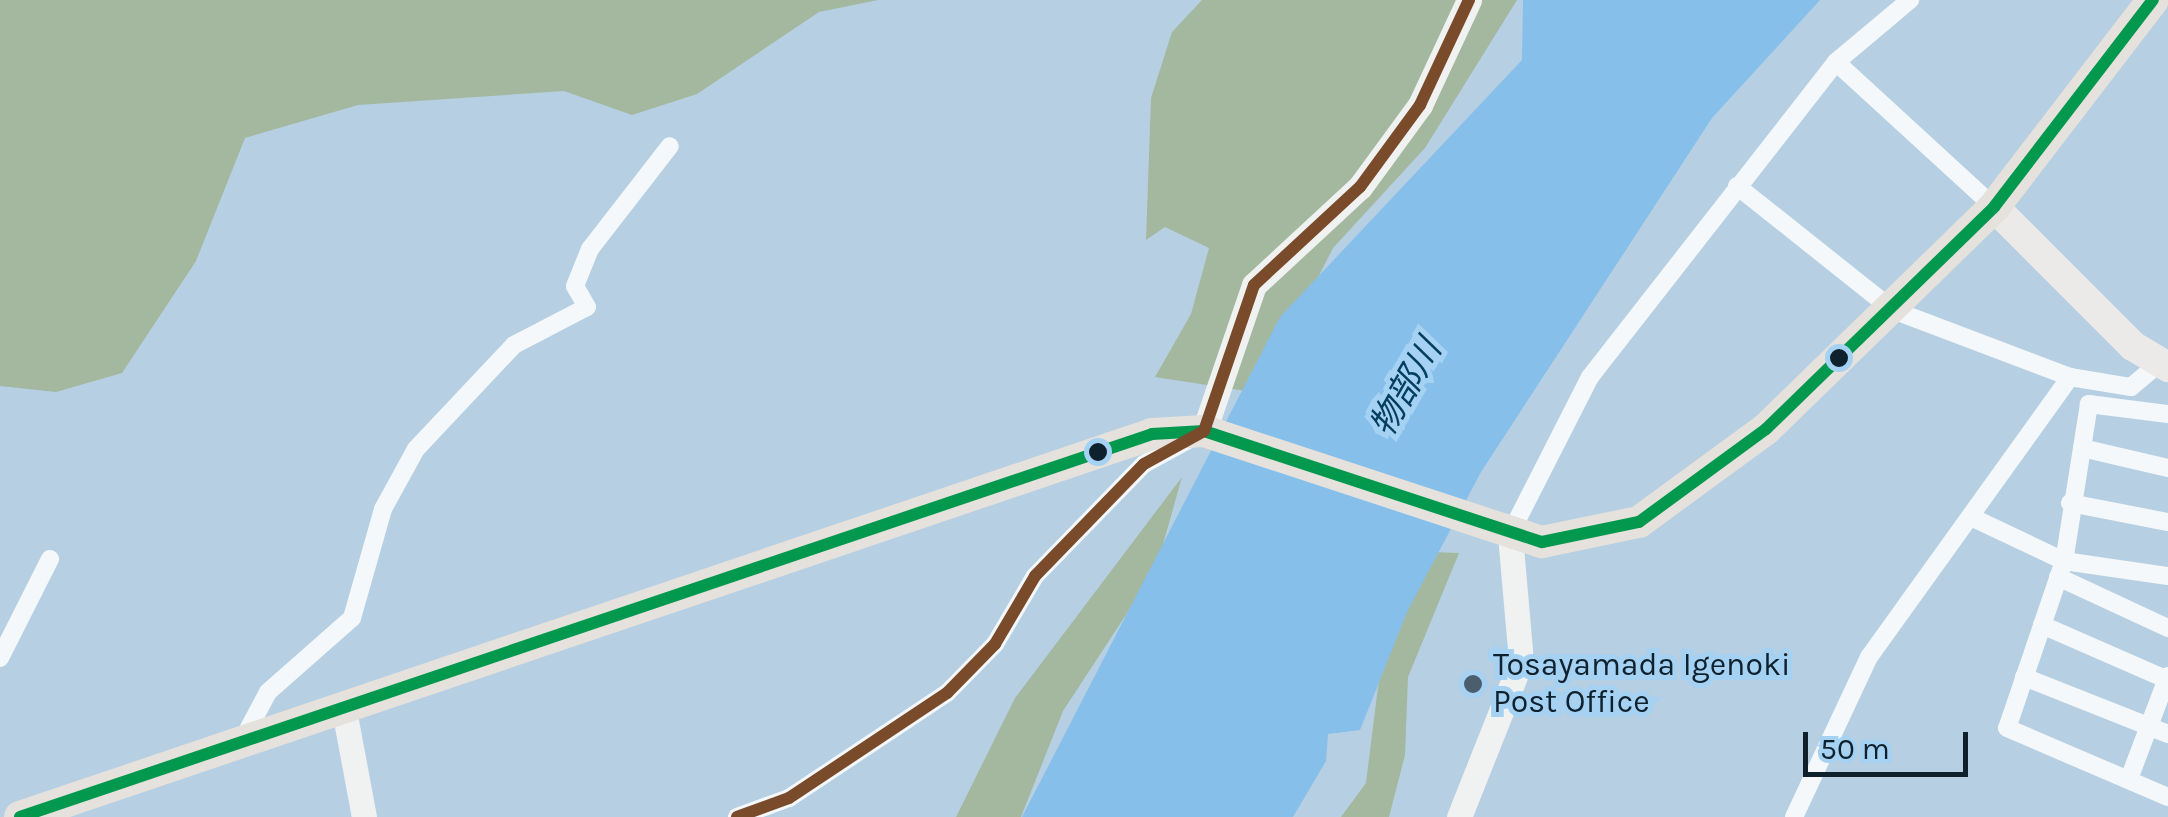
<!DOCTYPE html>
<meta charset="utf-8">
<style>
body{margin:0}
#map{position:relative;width:2168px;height:817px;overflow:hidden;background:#b6cfe2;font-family:Karla,"Noto Sans JP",sans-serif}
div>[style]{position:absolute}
.green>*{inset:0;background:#a3b89f}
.water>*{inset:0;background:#86bfea}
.street>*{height:18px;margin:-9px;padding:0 9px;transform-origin:9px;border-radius:9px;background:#f4f8fb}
.secondary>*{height:25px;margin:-12.5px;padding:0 12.5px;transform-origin:12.5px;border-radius:12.5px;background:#f0f1f1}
.primary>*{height:30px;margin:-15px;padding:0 15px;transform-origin:15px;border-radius:15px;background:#eceae8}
.highway>*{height:32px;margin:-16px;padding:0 16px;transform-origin:16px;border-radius:16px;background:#e5e1dc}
.bus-1>*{height:12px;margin:-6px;padding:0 6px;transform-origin:6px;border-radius:6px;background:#02994e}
.bus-2>*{height:12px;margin:-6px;padding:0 6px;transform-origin:6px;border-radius:6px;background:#7a4b2a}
.dots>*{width:28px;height:28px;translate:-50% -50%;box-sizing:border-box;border:5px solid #a5d1f3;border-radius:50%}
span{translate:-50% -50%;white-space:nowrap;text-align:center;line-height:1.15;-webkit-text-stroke:10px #a5d1f3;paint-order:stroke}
.poi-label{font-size:32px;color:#10212e}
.left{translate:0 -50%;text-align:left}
.water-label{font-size:35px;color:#043e60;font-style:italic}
.scale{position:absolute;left:1803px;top:732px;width:165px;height:45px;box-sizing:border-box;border:5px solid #10212e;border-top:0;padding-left:12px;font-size:30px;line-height:35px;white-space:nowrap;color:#10212e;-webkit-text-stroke:8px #a5d1f3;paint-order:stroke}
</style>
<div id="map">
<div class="green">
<i style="clip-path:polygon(0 0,878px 0,819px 12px,697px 94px,632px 115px,564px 91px,358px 105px,245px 138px,196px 261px,122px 373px,56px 392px,0 386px)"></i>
<i style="clip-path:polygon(1202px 0,1517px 0,1425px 148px,1333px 248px,1259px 393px,1155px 377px,1191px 314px,1209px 248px,1165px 227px,1146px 240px,1151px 98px,1172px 32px)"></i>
<i style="clip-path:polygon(1182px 477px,1156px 569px,1063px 711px,1021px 817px,956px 817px,1015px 698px)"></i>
<i style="clip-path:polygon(1430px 552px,1459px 553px,1408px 677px,1405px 755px,1389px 817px,1341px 817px,1366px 783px,1383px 647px)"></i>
</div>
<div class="water">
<i style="clip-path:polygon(1523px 0,1820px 0,1712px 118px,1481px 472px,1407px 612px,1360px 730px,1328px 734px,1326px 761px,1293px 817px,1022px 817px,1280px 317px,1522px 60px)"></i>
</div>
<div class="street">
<i style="left:1836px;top:62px;width:214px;rotate:42.5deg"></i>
<i style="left:1737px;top:186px;width:199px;rotate:38.5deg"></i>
<i style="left:1893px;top:310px;width:189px;rotate:20.7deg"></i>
<i style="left:2070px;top:377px;width:62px;rotate:9.3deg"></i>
<i style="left:2131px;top:387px;width:38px;rotate:-40deg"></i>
<i style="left:2168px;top:414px;width:80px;rotate:-172.8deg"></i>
<i style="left:2089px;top:404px;width:159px;rotate:99deg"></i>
<i style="left:2064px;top:561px;width:176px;rotate:108.8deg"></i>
<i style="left:2007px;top:728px;width:175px;rotate:23.2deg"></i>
<i style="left:2082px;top:448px;width:88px;rotate:13.1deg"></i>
<i style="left:2070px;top:503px;width:100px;rotate:11deg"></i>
<i style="left:1971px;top:517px;width:103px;rotate:25.3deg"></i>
<i style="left:2064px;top:561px;width:105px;rotate:8.2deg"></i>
<i style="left:1510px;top:534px;width:176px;rotate:-63deg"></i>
<i style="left:1590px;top:377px;width:400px;rotate:-52deg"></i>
<i style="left:1836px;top:62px;width:97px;rotate:-40deg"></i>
<i style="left:2058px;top:577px;width:121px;rotate:24.9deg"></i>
<i style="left:2042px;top:625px;width:137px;rotate:23.6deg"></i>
<i style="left:0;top:658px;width:111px;rotate:-63.2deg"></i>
<i style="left:2024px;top:677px;width:155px;rotate:21.6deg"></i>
<i style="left:242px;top:741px;width:55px;rotate:-62deg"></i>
<i style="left:268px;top:692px;width:112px;rotate:-41.4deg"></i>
<i style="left:352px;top:618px;width:113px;rotate:-74.1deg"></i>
<i style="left:383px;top:509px;width:68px;rotate:-61.2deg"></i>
<i style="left:416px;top:449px;width:143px;rotate:-46.7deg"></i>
<i style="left:514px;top:345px;width:82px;rotate:-27.5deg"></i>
<i style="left:587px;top:307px;width:24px;rotate:-120deg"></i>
<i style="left:575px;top:286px;width:40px;rotate:-68deg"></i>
<i style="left:590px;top:249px;width:130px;rotate:-52.2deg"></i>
<i style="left:2129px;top:779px;width:110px;rotate:-69.3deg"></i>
<i style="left:737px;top:817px;width:55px;rotate:-20.1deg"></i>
<i style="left:789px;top:798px;width:190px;rotate:-33.6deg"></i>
<i style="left:947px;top:693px;width:69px;rotate:-45.6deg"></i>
<i style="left:995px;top:644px;width:79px;rotate:-59.5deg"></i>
<i style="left:1035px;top:576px;width:156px;rotate:-45.8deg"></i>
<i style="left:1144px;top:464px;width:52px;rotate:-28.5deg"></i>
<i style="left:1794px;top:817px;width:177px;rotate:-64.9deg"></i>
<i style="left:1869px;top:657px;width:345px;rotate:-54.3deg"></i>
</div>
<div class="secondary">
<i style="left:1204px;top:431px;width:154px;rotate:-71.1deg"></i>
<i style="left:1254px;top:285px;width:144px;rotate:-42.8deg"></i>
<i style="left:1360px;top:187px;width:102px;rotate:-53.8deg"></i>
<i style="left:1420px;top:105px;width:116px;rotate:-65deg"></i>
<i style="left:344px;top:710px;width:109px;rotate:79.4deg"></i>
<i style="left:1459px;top:817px;width:168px;rotate:-68.3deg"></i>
<i style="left:1521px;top:661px;width:127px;rotate:-95deg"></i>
</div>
<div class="primary">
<i style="left:1994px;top:207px;width:197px;rotate:45deg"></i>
<i style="left:2133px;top:346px;width:41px;rotate:31deg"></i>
</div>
<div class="highway">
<i style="left:20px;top:817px;width:1195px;rotate:-18.69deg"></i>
<i style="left:1152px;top:434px;width:52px;rotate:-3.3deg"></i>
<i style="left:1204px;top:431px;width:356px;rotate:18.2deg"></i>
<i style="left:1542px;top:542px;width:99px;rotate:-11.7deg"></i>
<i style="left:1639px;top:522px;width:157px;rotate:-36.2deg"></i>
<i style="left:1766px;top:429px;width:318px;rotate:-44.2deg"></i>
<i style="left:1994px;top:207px;width:261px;rotate:-52.5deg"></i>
</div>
<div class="bus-1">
<i style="left:20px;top:817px;width:1195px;rotate:-18.69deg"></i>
<i style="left:1152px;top:434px;width:52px;rotate:-3.3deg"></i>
<i style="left:1204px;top:431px;width:356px;rotate:18.2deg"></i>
<i style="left:1542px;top:542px;width:99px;rotate:-11.7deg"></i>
<i style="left:1639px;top:522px;width:157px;rotate:-36.2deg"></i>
<i style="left:1766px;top:429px;width:318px;rotate:-44.2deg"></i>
<i style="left:1994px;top:207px;width:261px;rotate:-52.5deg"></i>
</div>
<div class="bus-2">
<i style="left:737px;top:817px;width:55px;rotate:-20.1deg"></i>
<i style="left:789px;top:798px;width:190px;rotate:-33.6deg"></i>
<i style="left:947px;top:693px;width:69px;rotate:-45.6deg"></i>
<i style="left:995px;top:644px;width:79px;rotate:-59.5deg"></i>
<i style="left:1035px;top:576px;width:156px;rotate:-45.8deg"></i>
<i style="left:1144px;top:464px;width:68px;rotate:-28.8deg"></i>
<i style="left:1204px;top:431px;width:154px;rotate:-71.1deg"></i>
<i style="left:1254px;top:285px;width:144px;rotate:-42.8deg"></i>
<i style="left:1360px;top:187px;width:102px;rotate:-53.8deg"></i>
<i style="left:1420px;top:105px;width:116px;rotate:-65deg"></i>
</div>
<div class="dots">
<i style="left:1839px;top:358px;background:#10212e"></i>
<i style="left:1098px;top:452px;background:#10212e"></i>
<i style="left:1473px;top:684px;background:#4a5e6d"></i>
</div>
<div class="poi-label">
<span class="left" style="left:1493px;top:684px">Tosayamada Igenoki<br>Post Office</span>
</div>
<div class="water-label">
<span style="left:1406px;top:388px;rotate:-60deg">物部川</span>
</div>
<div class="scale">50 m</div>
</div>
